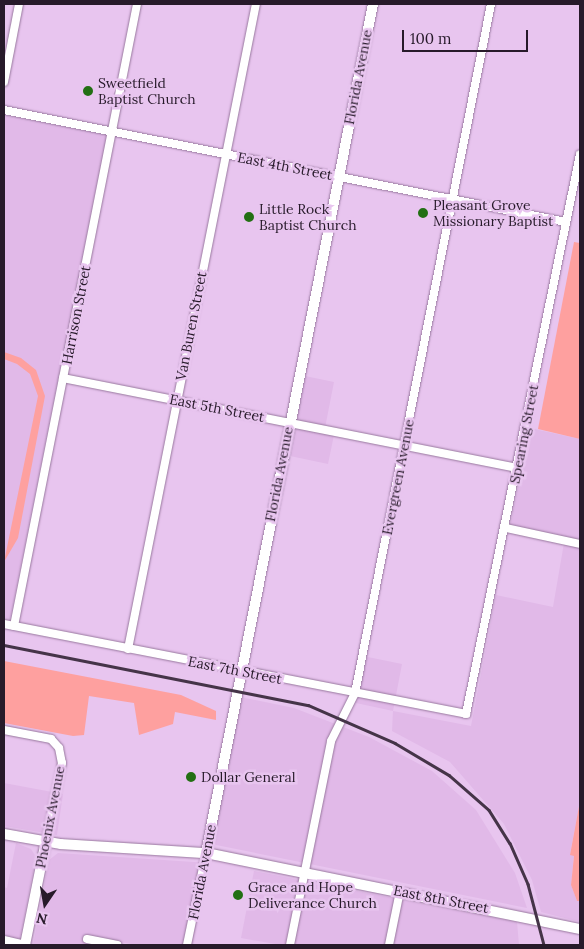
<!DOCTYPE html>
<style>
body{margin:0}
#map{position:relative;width:584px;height:949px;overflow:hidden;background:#e8c5ef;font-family:Lora,serif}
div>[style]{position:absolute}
.built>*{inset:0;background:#e1b9e8}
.green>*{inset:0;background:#fea09f}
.roads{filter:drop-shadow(0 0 1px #98789e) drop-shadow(0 0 1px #98789e)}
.minor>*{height:8px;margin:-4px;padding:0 4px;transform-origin:4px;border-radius:4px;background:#fff}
.tertiary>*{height:10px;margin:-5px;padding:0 5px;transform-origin:5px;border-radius:5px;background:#fff}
.rail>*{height:2.5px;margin:-1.25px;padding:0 1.25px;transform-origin:1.25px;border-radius:1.25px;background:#453448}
.dots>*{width:14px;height:14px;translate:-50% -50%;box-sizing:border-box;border:2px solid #e8c5ef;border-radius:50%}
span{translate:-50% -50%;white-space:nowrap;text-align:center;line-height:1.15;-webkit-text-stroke:5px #e8c5ef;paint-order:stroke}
.street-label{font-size:14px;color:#271a2a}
.poi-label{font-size:14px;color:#271a2a}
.left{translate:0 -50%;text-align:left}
.frame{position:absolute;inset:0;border:5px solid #271a2a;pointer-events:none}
.north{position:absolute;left:20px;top:879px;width:50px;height:50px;-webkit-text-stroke:4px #e8c5ef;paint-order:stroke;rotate:192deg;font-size:14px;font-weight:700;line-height:20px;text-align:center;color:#271a2a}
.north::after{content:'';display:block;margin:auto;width:18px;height:22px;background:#271a2a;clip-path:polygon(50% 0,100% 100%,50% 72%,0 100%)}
.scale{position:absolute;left:402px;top:30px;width:126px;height:22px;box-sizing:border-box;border:2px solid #271a2a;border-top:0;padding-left:6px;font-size:15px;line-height:18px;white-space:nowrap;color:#271a2a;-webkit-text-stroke:4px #e8c5ef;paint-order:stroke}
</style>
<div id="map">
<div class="built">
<i style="clip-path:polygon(4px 115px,107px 135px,8px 630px,4px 630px)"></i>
<i style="clip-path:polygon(305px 376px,334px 382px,324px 433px,334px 435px,328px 464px,290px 456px)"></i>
<i style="clip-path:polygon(530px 428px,580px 439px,580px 801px,570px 854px,574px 855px,571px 885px,577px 901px,580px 901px,580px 922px,541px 912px,532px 880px,504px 824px,450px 762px,392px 731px,393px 711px,356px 703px,350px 698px,358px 655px,402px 664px,393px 711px,471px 726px,496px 595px,553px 607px,564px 543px,509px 532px)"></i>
<i style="clip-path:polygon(240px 697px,294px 708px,369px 737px,432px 771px,476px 810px,515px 873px,527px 908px,216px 845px,213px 841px)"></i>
<i style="clip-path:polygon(4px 783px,63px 794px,57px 835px,4px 826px)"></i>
<i style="clip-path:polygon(16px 843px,31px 849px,36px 857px,19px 945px,4px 945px,4px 887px,7px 888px)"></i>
<i style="clip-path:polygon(58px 853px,209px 863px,192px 945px,137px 945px,87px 936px,85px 945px,33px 945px,49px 860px)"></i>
<i style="clip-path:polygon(254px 871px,517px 922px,519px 945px,281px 945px,241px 938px)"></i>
</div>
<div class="green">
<i style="clip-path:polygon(574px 242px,580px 243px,580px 439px,538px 429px)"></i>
<i style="clip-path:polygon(4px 352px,21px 358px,36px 370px,45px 396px,18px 538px,4px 562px,38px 396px,30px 374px,17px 364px,4px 359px)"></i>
<i style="clip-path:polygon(4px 661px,181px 695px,216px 711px,216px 720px,175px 712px,173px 724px,139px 735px,134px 703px,89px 696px,84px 735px,73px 736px,4px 723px)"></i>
<i style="clip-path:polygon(580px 801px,580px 901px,577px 901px,571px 885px,574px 856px,570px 855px)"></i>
</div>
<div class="roads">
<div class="minor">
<i style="left:4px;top:82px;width:79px;rotate:-79.1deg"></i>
<i style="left:4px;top:110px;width:573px;rotate:11.27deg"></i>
<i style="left:63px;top:378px;width:463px;rotate:11.2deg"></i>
<i style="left:506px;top:528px;width:76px;rotate:12.2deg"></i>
<i style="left:4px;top:624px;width:471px;rotate:11deg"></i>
<i style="left:466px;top:714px;width:571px;rotate:-78.49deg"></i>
<i style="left:14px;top:626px;width:634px;rotate:-78.81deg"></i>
<i style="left:128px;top:649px;width:658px;rotate:-78.78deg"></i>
<i style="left:4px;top:730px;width:48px;rotate:10.8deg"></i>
<i style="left:51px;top:739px;width:12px;rotate:48deg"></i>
<i style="left:59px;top:748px;width:15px;rotate:79deg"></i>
<i style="left:62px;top:763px;width:80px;rotate:101.6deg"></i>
<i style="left:87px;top:939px;width:31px;rotate:11deg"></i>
<i style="left:4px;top:940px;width:23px;rotate:13deg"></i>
<i style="left:187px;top:945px;width:94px;rotate:-78.3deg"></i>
<i style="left:290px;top:945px;width:208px;rotate:-78.6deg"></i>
<i style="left:331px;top:741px;width:54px;rotate:-63.4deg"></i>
<i style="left:355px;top:693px;width:702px;rotate:-78.83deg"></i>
<i style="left:389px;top:945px;width:55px;rotate:-78.5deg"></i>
</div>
<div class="tertiary">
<i style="left:4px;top:834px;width:58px;rotate:10deg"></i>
<i style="left:61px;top:844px;width:145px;rotate:3.6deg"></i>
<i style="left:206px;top:853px;width:382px;rotate:11.5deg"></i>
<i style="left:206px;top:853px;width:865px;rotate:-78.87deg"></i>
<i style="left:25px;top:945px;width:106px;rotate:-78.6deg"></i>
</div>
</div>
<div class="rail">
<i style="left:4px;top:645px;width:310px;rotate:11.2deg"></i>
<i style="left:308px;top:705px;width:95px;rotate:23.6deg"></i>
<i style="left:395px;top:743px;width:63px;rotate:30.7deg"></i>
<i style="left:449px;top:775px;width:53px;rotate:41.2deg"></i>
<i style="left:489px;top:810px;width:39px;rotate:58deg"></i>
<i style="left:510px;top:843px;width:45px;rotate:66.3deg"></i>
<i style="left:528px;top:884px;width:63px;rotate:75.3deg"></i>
</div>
<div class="dots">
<i style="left:88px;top:91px;background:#226f13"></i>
<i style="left:423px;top:213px;background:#226f13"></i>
<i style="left:249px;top:217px;background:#226f13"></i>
<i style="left:191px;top:777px;background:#226f13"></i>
<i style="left:238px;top:895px;background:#226f13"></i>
</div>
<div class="street-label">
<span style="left:358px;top:77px;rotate:-79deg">Florida Avenue</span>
<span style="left:285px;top:166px;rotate:11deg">East 4th Street</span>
<span style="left:76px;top:315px;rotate:-79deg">Harrison Street</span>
<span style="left:191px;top:326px;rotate:-79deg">Van Buren Street</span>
<span style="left:217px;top:408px;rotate:11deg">East 5th Street</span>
<span style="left:524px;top:434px;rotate:-79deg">Spearing Street</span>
<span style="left:279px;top:474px;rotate:-79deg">Florida Avenue</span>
<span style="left:398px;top:477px;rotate:-79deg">Evergreen Avenue</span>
<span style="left:235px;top:670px;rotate:11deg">East 7th Street</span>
<span style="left:50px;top:817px;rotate:-79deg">Phoenix Avenue</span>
<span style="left:202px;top:872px;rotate:-79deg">Florida Avenue</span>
<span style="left:441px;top:899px;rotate:11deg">East 8th Street</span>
</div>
<div class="poi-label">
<span class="left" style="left:98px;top:91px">Sweetfield<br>Baptist Church</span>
<span class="left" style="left:433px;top:213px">Pleasant Grove<br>Missionary Baptist</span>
<span class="left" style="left:259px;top:217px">Little Rock<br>Baptist Church</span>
<span class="left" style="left:201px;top:777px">Dollar General</span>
<span class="left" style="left:248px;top:895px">Grace and Hope<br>Deliverance Church</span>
</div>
<div class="frame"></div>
<div class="north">N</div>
<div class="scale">100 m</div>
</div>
